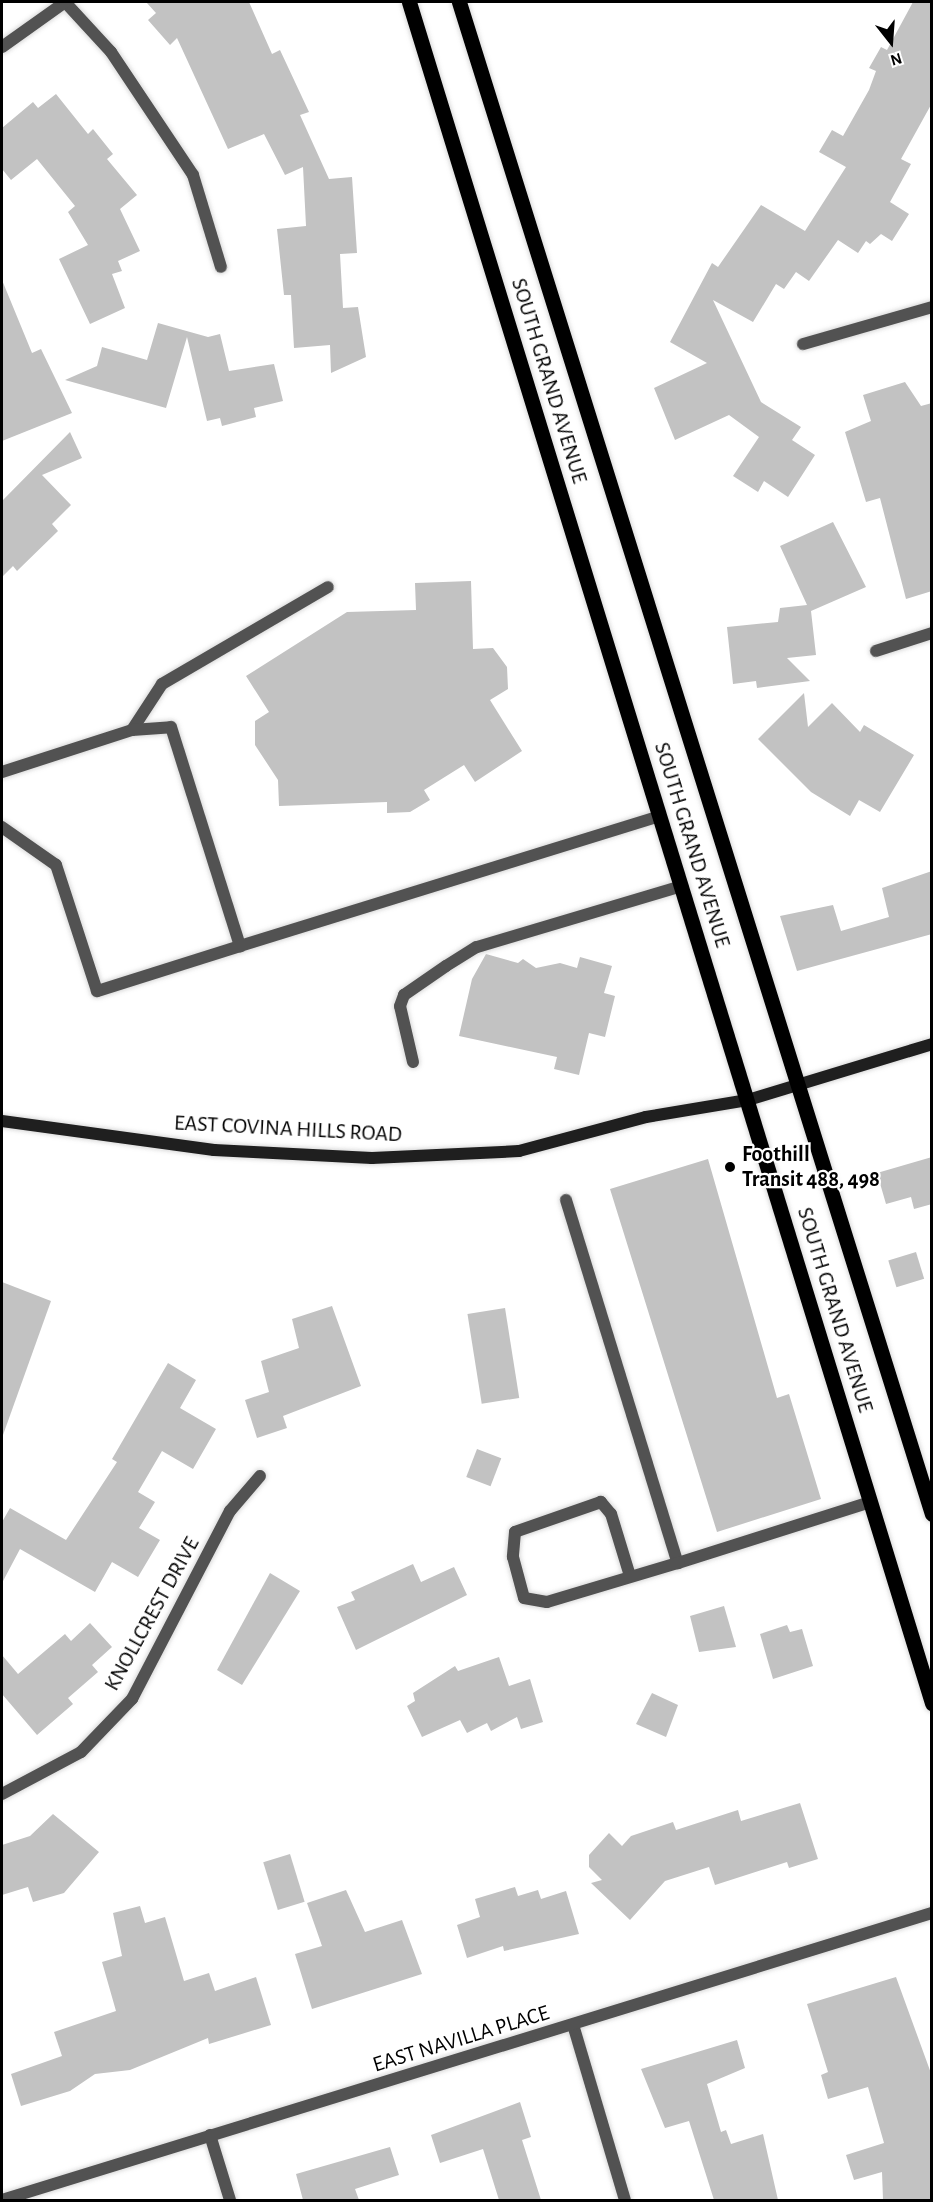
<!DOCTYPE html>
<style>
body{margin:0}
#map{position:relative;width:933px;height:2202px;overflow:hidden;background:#fff;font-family:"Alegreya Sans",sans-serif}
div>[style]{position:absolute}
.building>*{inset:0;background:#c2c2c2;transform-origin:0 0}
.roads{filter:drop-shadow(0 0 2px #dbdbdb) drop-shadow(0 0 2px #dbdbdb)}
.lane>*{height:12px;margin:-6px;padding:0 6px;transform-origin:6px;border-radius:6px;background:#525252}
.street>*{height:12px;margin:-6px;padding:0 6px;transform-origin:6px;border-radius:6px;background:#525252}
.secondary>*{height:12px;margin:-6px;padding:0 6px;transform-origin:6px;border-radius:6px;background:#1f1f1f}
.primary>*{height:15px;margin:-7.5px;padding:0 7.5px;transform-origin:7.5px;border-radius:7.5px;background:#000}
.dots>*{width:16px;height:16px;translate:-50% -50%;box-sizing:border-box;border:3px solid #fff;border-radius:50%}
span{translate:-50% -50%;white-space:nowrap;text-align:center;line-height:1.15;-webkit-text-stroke:4.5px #fff;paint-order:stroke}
.street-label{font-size:22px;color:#000}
.poi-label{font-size:22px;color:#000;font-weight:700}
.left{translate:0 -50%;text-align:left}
.frame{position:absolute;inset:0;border:3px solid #000;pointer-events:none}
.north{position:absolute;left:861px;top:12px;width:60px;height:60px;-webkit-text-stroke:4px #fff;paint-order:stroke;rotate:163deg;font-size:16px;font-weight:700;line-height:24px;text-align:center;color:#000}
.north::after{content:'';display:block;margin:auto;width:21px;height:27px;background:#000;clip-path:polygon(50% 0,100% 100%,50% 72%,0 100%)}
</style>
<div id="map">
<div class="building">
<i style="clip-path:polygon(146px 2px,249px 2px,272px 54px,280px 50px,309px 112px,300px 115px,329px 179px,352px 177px,357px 253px,340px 254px,343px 308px,358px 307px,366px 357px,331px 373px,330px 345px,294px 348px,291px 295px,284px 295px,277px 229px,306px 226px,303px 167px,285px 175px,264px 134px,228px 149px,177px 38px,170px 45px,148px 20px,156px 13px)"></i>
<i style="clip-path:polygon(913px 2px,932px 2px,932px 103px,901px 159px,911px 164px,890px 202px,909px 214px,892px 241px,881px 234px,870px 244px,866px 241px,858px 253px,838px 240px,809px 281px,796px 272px,784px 289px,776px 284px,753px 322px,713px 300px,761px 402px,801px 427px,792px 440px,815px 455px,788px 497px,764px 481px,758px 492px,733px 476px,759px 437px,729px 415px,675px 440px,654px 388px,707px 363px,670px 342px,712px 263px,718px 267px,761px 205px,805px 231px,846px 167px,819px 152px,832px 130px,843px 136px,869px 90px,876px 71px,869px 68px,881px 47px,887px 50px)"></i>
<i style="clip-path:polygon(56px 94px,88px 134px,93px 129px,113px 154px,107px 159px,137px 195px,120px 209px,140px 251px,118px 261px,122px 271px,112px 274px,125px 308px,90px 324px,59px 259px,88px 245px,68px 212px,75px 206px,37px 159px,11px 180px,2px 169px,2px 128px,33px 102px,38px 108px)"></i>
<i style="clip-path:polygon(2px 280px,32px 353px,41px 349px,72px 413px,2px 441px)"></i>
<i style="clip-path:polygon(158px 323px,208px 337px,220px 334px,229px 371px,274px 364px,283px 401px,254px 408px,256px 417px,222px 426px,220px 418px,207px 421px,187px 337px,166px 408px,65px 380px,97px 366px,102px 347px,147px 360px)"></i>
<i style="clip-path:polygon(905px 382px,921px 406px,932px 403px,932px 591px,906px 599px,880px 498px,866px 502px,845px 432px,871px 421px,863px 395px)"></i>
<i style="clip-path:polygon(70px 432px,82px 458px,42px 475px,71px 505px,52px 524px,58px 531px,17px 571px,13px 566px,2px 577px,2px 501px)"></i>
<i style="clip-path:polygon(833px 522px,866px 587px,811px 611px,816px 655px,787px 658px,810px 681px,757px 688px,756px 681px,733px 684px,727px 627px,778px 622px,780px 608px,807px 605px,780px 546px)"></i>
<i style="clip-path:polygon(471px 581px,473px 649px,493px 648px,507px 667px,508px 689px,490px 700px,522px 751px,475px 782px,464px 765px,424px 790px,430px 800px,410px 812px,387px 813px,387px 802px,279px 806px,278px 780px,255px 745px,255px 721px,269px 712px,246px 676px,347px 612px,416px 610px,415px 583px)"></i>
<i style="clip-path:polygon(804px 693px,808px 727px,832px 703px,860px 732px,864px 725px,914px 755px,880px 812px,859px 800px,850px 816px,811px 792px,758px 739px)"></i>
<i style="clip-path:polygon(932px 871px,932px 934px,797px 971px,780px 916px,833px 905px,841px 931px,889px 917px,882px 888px)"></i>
<i style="clip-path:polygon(486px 954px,518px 963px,523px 959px,536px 968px,560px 963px,577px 968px,580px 957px,612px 966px,604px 993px,615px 996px,605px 1037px,589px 1033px,579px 1075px,554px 1069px,557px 1057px,459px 1036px,472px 979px)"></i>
<i style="clip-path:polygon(932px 1157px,932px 1204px,914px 1209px,911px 1197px,886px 1204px,877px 1173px)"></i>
<i style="clip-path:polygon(708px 1159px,777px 1398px,789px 1394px,821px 1499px,717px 1532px,610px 1189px)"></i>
<i style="left:916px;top:1252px;width:28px;height:29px;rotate:73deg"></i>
<i style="clip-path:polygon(2px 1282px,51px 1301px,3px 1435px,2px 1435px)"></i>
<i style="clip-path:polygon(332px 1306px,361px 1386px,283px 1416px,287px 1428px,257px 1438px,245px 1400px,269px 1392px,261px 1361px,299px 1348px,292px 1319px)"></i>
<i style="left:505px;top:1308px;width:91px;height:38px;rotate:81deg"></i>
<i style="clip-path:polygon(168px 1363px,196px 1380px,180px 1408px,216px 1429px,193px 1469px,162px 1451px,138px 1492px,155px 1502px,139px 1528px,160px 1540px,138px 1577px,112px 1562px,95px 1592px,20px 1549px,2px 1583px,2px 1522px,10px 1508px,66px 1540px,117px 1462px,112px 1459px)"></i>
<i style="left:477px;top:1449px;width:26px;height:30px;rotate:21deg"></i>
<i style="clip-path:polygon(413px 1564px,421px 1582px,454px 1567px,467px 1595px,356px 1650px,337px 1607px,355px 1600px,351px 1592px)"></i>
<i style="clip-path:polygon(270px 1573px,300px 1591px,242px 1685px,217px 1670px)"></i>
<i style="clip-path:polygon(724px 1606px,736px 1647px,699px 1652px,690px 1616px)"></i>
<i style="clip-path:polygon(90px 1623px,112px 1647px,92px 1665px,98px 1672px,68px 1698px,73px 1704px,37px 1735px,2px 1694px,2px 1655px,18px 1674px,65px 1634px,71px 1641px)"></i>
<i style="clip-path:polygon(787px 1625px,790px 1632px,802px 1629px,813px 1666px,773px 1679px,760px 1634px)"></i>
<i style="clip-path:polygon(499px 1657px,509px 1686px,530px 1679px,543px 1722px,521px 1729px,517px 1717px,491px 1731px,487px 1723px,467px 1733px,460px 1720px,422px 1737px,407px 1706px,415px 1701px,413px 1693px,455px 1666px,458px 1671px)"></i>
<i style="clip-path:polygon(652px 1693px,678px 1705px,666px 1737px,636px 1724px)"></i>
<i style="clip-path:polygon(800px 1803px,818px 1859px,789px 1868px,787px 1862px,715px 1885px,709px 1867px,665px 1881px,630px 1920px,591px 1883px,602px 1880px,589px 1867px,589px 1855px,609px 1833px,622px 1846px,631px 1836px,673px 1822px,676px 1830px,738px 1810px,741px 1821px)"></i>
<i style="clip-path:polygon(53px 1814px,99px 1852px,64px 1893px,33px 1902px,28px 1887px,2px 1895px,2px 1845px,30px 1836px)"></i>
<i style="left:290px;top:1854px;width:50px;height:28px;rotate:73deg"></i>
<i style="clip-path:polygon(515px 1887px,518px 1896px,538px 1890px,541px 1899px,566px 1891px,579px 1934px,504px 1951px,503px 1946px,467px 1958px,457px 1925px,480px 1917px,475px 1899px)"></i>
<i style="clip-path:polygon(346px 1890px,365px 1932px,402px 1920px,422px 1974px,312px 2009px,295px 1954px,322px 1946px,307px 1903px)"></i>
<i style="clip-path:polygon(140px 1906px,145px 1923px,165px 1917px,184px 1981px,209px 1973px,215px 1991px,256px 1977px,271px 2025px,209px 2044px,208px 2038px,130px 2070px,95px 2074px,70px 2091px,21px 2106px,11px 2074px,62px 2056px,54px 2032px,116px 2011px,102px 1962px,122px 1956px,113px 1913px)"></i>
<i style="clip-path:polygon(896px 1977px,932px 2076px,932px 2200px,883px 2200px,882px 2172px,854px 2180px,846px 2155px,884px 2143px,868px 2087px,828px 2099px,821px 2075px,828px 2072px,807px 2004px)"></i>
<i style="clip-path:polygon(737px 2040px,745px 2068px,707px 2084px,721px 2132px,726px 2130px,731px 2144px,763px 2134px,778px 2200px,714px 2200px,689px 2121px,665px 2128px,641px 2069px)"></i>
<i style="clip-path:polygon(520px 2102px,531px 2137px,522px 2140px,541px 2200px,499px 2200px,483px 2149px,440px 2163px,431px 2135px)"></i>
<i style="clip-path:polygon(390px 2147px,399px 2175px,355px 2189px,359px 2200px,303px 2200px,296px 2174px)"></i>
</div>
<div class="roads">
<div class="lane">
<i style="left:132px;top:730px;width:55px;rotate:-56.9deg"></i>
<i style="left:162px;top:684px;width:192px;rotate:-30.3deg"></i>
<i style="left:2px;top:772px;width:137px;rotate:-17.9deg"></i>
<i style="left:132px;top:730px;width:39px;rotate:-4deg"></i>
<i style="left:171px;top:727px;width:230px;rotate:72.5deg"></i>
<i style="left:240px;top:946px;width:150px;rotate:162.5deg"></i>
<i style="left:97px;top:991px;width:133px;rotate:-108deg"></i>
<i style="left:56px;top:865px;width:66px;rotate:-144.9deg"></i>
<i style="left:240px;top:946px;width:440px;rotate:-17.2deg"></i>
<i style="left:413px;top:1062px;width:57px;rotate:-103.1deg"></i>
<i style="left:400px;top:1006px;width:12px;rotate:-70deg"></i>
<i style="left:404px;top:995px;width:51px;rotate:-34.6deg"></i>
<i style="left:446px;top:966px;width:36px;rotate:-32deg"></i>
<i style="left:477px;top:947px;width:213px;rotate:-16.6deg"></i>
<i style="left:566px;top:1200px;width:380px;rotate:72.9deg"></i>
<i style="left:678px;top:1563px;width:201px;rotate:-17.6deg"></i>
<i style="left:630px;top:1576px;width:65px;rotate:-107deg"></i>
<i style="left:611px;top:1514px;width:16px;rotate:-130deg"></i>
<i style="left:601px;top:1502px;width:91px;rotate:160.8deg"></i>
<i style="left:515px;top:1532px;width:25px;rotate:95deg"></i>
<i style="left:513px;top:1557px;width:42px;rotate:75deg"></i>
<i style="left:524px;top:1598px;width:23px;rotate:10deg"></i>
<i style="left:547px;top:1602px;width:137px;rotate:-16.6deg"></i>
</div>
<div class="street">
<i style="left:65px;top:2px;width:68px;rotate:47.4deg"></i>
<i style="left:111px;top:52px;width:148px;rotate:56.3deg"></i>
<i style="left:193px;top:175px;width:96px;rotate:73.1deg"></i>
<i style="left:2px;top:47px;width:77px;rotate:-35.5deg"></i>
<i style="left:803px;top:344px;width:134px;rotate:-16deg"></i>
<i style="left:876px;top:651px;width:59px;rotate:-17.8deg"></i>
<i style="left:2px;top:1794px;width:89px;rotate:-28deg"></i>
<i style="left:81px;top:1752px;width:74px;rotate:-46.1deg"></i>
<i style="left:132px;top:1699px;width:212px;rotate:-62.5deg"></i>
<i style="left:230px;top:1511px;width:46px;rotate:-49.4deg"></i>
<i style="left:574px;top:2028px;width:179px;rotate:73.5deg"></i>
<i style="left:210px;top:2135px;width:68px;rotate:72.9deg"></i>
<i style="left:2px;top:2200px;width:973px;rotate:-17.15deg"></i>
</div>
<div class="secondary">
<i style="left:2px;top:1121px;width:214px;rotate:7.8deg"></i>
<i style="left:214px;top:1150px;width:158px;rotate:2.9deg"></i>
<i style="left:372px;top:1158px;width:147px;rotate:-2.7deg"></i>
<i style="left:519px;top:1151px;width:131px;rotate:-15deg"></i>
<i style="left:646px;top:1117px;width:103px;rotate:-9.5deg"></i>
<i style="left:748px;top:1100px;width:192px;rotate:-16.9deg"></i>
</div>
<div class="primary">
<i style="left:409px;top:2px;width:1780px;rotate:72.91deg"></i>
<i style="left:459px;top:2px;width:1584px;rotate:72.63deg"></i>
</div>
</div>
<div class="dots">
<i style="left:730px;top:1167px;background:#000"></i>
</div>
<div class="street-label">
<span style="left:549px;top:381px;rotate:73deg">SOUTH GRAND AVENUE</span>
<span style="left:692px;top:845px;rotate:73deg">SOUTH GRAND AVENUE</span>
<span style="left:288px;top:1129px;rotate:3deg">EAST COVINA HILLS ROAD</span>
<span style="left:835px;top:1310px;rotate:73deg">SOUTH GRAND AVENUE</span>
<span style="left:152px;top:1614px;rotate:-61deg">KNOLLCREST DRIVE</span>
<span style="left:461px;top:2039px;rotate:-17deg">EAST NAVILLA PLACE</span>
</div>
<div class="poi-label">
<span class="left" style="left:742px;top:1167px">Foothill<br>Transit 488, 498</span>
</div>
<div class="frame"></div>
<div class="north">N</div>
</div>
